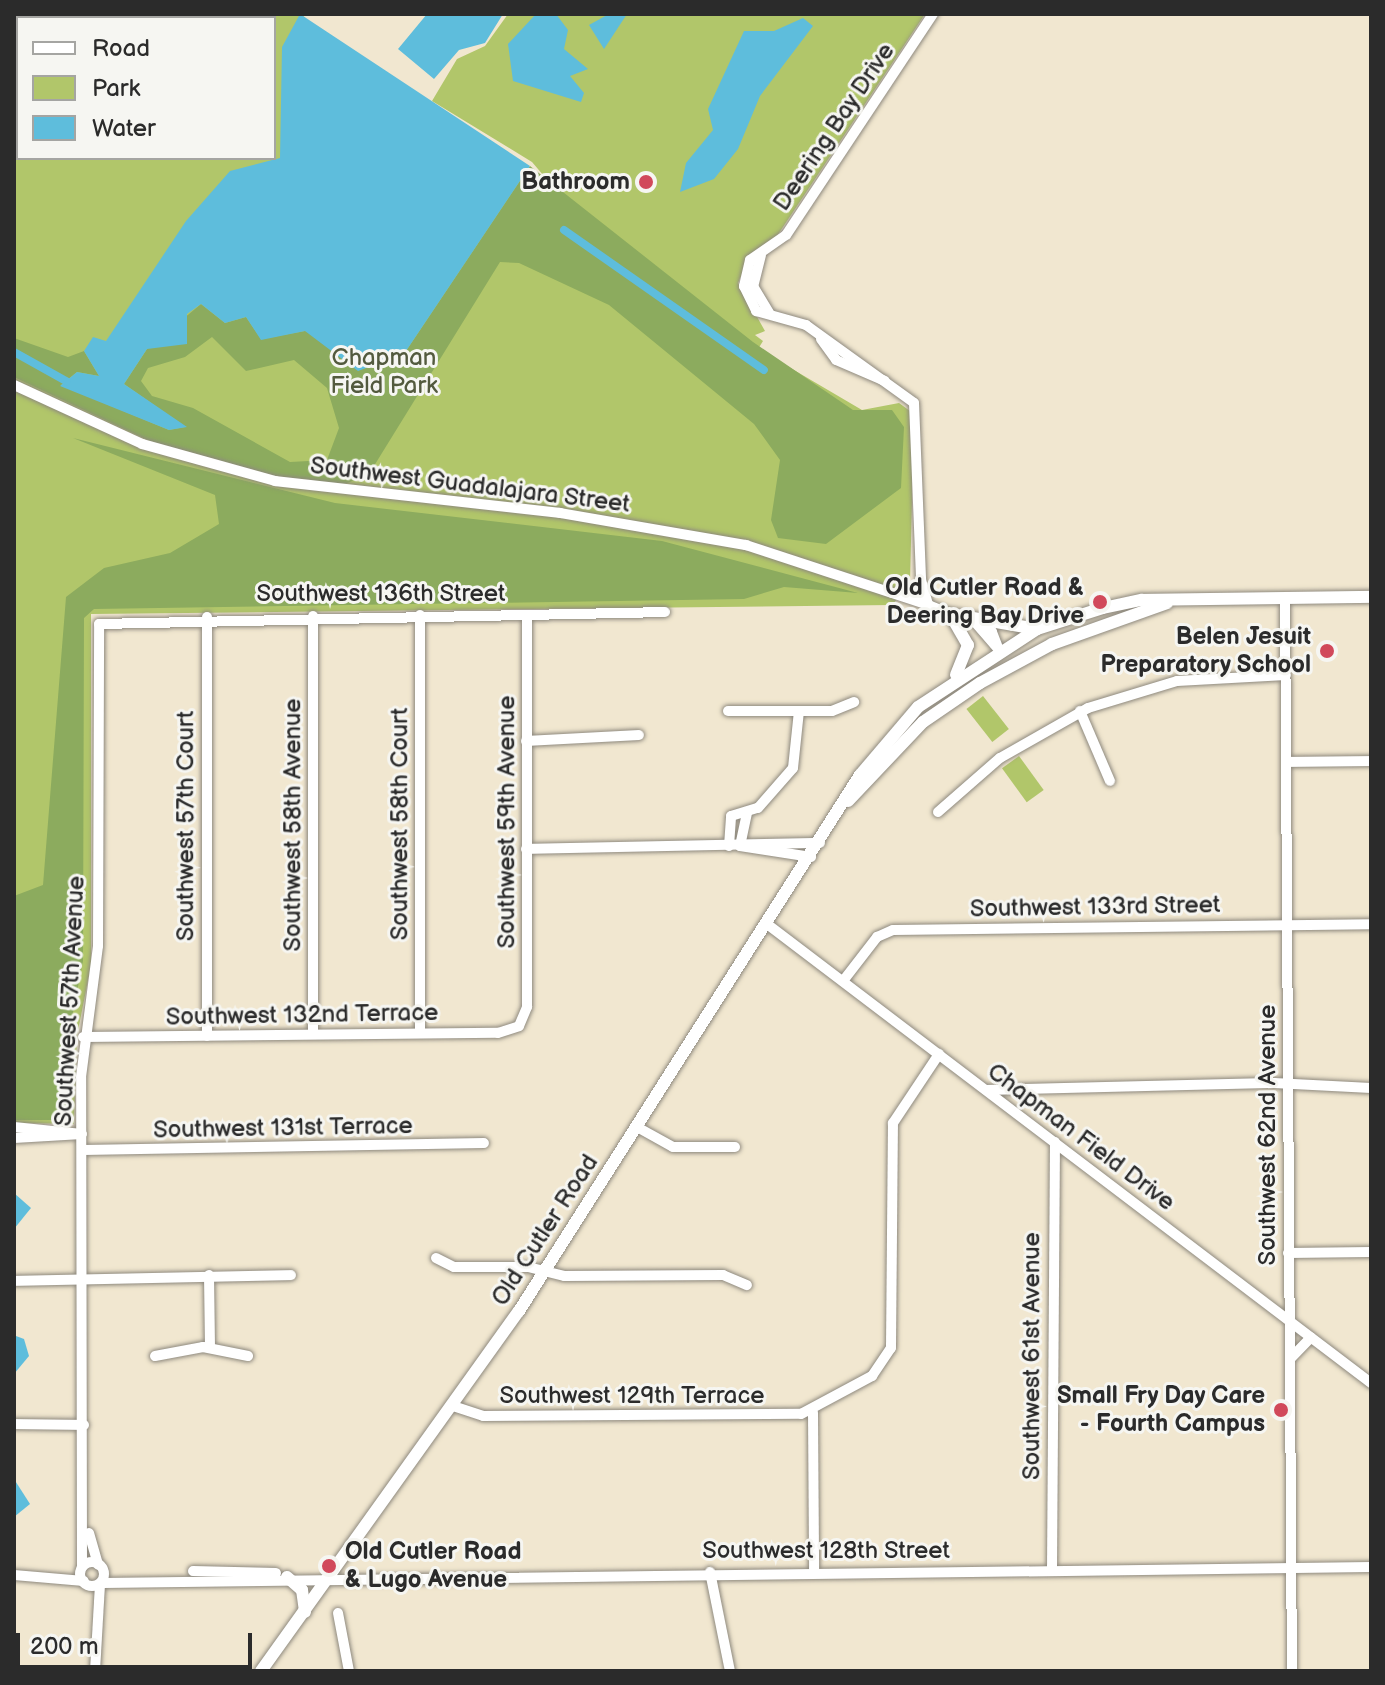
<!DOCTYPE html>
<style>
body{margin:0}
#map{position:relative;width:1385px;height:1685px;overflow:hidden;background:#f1e7d0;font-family:"Balsamiq Sans",sans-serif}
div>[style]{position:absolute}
.green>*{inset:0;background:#b1c66a;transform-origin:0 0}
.forest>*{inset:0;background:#8cab5e}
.water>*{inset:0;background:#5ebddc}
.canal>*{height:8px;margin:-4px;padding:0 4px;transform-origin:4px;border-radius:4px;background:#5ebddc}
.roads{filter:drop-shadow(0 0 2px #8e897e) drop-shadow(0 0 2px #8e897e)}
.minor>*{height:10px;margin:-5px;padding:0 5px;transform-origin:5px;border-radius:5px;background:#fff}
.minor>.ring{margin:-5px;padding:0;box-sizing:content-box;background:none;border:10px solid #fff;border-radius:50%}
.major>*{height:12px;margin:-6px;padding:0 6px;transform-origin:6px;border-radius:6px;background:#fff}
.dots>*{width:22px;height:22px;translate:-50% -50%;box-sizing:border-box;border:4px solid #f6f6f2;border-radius:50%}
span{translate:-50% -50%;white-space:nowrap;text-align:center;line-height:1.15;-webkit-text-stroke:6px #f6f6f2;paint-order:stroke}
.street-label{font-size:24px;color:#2b2b2b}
.poi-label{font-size:24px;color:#2b2b2b;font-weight:700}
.right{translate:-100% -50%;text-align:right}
.left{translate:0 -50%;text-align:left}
.park-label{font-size:24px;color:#535a3e}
.frame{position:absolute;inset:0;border:16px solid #2b2b2b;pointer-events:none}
.legend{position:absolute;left:16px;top:16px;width:260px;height:144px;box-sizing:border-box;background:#f6f6f2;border:2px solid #a5a5a2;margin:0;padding:10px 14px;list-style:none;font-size:24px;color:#2b2b2b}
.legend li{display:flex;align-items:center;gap:16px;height:40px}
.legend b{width:40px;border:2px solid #a5a5a2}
.scale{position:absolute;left:16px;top:1633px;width:236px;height:36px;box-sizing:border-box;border:4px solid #2b2b2b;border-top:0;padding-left:10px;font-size:24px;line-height:28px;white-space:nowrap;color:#2b2b2b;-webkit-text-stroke:6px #f6f6f2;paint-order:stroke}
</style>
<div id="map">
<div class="green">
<i style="clip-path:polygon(evenodd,14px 14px,301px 14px,343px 52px,665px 273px,561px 196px,532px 162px,432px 101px,457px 59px,485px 46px,508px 14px,925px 14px,777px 236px,750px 255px,738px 283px,765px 331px,755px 335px,763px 341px,758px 349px,862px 410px,899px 403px,914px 414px,910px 584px,892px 605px,91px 614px,91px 965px,77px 1036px,74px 1124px,14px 1123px,14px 14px,18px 18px,274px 18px,274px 158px,18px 158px,18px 18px)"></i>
<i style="left:983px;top:696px;width:42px;height:21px;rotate:52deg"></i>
<i style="left:1019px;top:756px;width:42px;height:21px;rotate:54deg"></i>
</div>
<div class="forest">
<i style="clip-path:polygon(evenodd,530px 166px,753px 342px,853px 410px,892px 410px,904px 427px,901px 488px,826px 544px,778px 538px,771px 520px,780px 460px,754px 424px,609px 305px,519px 263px,500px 262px,369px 474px,345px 484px,290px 480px,150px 441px,14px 377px,14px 338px,68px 357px,84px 351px,99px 376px,77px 372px,61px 385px,169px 430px,185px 427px,124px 384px,147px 349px,201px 304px,225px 323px,246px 317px,261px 339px,305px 331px,404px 354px,530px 166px,212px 337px,246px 371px,294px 360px,327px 388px,339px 428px,327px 460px,290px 462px,193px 408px,152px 396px,141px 381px,148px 368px,185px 357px,212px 337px)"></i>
<i style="clip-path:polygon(73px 438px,335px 503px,662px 541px,858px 593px,784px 587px,744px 599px,94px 609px,84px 618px,83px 961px,69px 1033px,70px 1100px,54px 1120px,14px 1120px,14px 896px,43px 885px,66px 597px,104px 568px,170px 553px,219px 524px,215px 495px)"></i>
</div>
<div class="water">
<i style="clip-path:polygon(300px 14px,530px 166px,404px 354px,358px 371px,305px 331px,261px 340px,246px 317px,225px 323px,201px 304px,187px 314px,187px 344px,147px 349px,124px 384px,187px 427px,169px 430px,60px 386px,77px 372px,99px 376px,84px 351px,93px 337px,106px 341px,186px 221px,230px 171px,280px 158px,282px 47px)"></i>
<i style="clip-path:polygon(427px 14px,503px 14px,485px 43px,459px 50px,434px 79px,398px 49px)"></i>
<i style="clip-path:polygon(536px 14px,556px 14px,568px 30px,564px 49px,588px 69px,570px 76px,584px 93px,581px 102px,513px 81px,508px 44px)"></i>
<i style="clip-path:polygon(609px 14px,627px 14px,604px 49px,589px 25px)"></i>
<i style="clip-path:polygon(803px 18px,813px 26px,760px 96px,738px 149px,714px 179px,680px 192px,686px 163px,713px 130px,708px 109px,744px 31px,774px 31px)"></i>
<i style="clip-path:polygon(14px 1193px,31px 1208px,14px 1229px)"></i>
<i style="clip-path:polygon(16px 1336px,24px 1339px,29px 1356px,14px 1374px)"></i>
<i style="clip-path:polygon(14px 1479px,30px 1504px,14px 1517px)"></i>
</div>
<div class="canal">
<i style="left:564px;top:230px;width:244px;rotate:35deg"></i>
<i style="left:14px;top:352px;width:60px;rotate:29.1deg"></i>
</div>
<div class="roads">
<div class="minor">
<i style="left:933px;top:14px;width:265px;rotate:123.6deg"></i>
<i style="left:786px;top:235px;width:44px;rotate:145.2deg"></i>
<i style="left:750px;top:260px;width:27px;rotate:103deg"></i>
<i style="left:744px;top:286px;width:28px;rotate:64deg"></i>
<i style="left:756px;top:311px;width:52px;rotate:15.6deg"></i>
<i style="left:806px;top:325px;width:133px;rotate:35.8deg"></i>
<i style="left:914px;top:403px;width:177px;rotate:87.7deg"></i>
<i style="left:921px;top:580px;width:26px;rotate:74deg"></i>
<i style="left:928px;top:605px;width:29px;rotate:22deg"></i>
<i style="left:761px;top:255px;width:32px;rotate:104deg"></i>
<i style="left:753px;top:286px;width:31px;rotate:59deg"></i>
<i style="left:821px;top:339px;width:26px;rotate:54deg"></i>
<i style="left:836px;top:360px;width:53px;rotate:23.2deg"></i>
<i style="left:14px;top:385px;width:141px;rotate:24.7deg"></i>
<i style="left:142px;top:444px;width:138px;rotate:15.5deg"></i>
<i style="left:275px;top:481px;width:287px;rotate:6.4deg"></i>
<i style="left:560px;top:513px;width:189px;rotate:9.8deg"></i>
<i style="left:746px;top:545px;width:192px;rotate:18.2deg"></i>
<i style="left:1285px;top:599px;width:1072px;rotate:89.63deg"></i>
<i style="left:420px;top:615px;width:418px;rotate:90deg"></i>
<i style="left:313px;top:616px;width:418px;rotate:90deg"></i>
<i style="left:207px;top:617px;width:419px;rotate:90deg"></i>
<i style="left:974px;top:621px;width:21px;rotate:31deg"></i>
<i style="left:992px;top:632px;width:19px;rotate:69deg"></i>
<i style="left:974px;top:621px;width:38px;rotate:49deg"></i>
<i style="left:728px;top:711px;width:104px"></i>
<i style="left:832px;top:711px;width:24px;rotate:-22deg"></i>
<i style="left:1080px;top:711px;width:76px;rotate:66.8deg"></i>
<i style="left:526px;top:741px;width:113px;rotate:-3deg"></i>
<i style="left:1286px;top:762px;width:85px;rotate:-0.7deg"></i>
<i style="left:938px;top:812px;width:82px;rotate:-41.1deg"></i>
<i style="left:1000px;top:758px;width:101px;rotate:-29.6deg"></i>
<i style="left:1088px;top:708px;width:93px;rotate:-16.9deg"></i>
<i style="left:1177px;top:681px;width:109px;rotate:-3.2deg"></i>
<i style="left:729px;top:846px;width:30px;rotate:-86deg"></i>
<i style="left:731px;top:816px;width:28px;rotate:-17deg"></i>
<i style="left:758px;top:808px;width:53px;rotate:-48.8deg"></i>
<i style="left:793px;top:768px;width:57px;rotate:-84deg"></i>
<i style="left:740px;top:846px;width:72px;rotate:8.8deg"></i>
<i style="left:740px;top:846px;width:34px;rotate:-78deg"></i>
<i style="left:526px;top:849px;width:294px;rotate:-1.2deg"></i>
<i style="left:767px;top:924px;width:759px;rotate:37.23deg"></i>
<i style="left:843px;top:981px;width:56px;rotate:-52.3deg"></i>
<i style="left:877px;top:937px;width:17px;rotate:-24deg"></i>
<i style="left:893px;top:930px;width:478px;rotate:-0.7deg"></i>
<i style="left:83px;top:1037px;width:415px;rotate:-0.6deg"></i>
<i style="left:498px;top:1033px;width:22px;rotate:-18deg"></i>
<i style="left:519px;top:1026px;width:21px;rotate:-67deg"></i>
<i style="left:527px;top:1007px;width:392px;rotate:-90deg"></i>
<i style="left:986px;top:1090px;width:288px;rotate:-1.4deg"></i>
<i style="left:1274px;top:1083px;width:97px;rotate:3deg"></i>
<i style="left:14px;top:1127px;width:68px;rotate:5.9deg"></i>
<i style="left:637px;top:1127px;width:41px;rotate:29.1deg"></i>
<i style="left:673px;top:1147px;width:62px"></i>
<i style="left:14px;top:1138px;width:68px;rotate:-3.4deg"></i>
<i style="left:83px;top:1150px;width:401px;rotate:-1deg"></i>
<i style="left:1288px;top:1253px;width:83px;rotate:-0.7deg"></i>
<i style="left:436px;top:1258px;width:20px;rotate:27deg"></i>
<i style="left:454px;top:1267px;width:74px"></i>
<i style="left:528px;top:1267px;width:37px;rotate:14deg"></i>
<i style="left:564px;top:1276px;width:159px;rotate:-0.4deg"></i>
<i style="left:723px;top:1275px;width:26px;rotate:23deg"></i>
<i style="left:209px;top:1275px;width:72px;rotate:89.2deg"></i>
<i style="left:14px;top:1281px;width:277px;rotate:-1.2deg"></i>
<i style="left:155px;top:1356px;width:49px;rotate:-10.6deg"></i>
<i style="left:203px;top:1347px;width:46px;rotate:11.3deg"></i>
<i style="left:1290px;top:1359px;width:30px;rotate:-46deg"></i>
<i style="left:453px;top:1406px;width:32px;rotate:18deg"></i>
<i style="left:483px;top:1416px;width:318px;rotate:-0.4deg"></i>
<i style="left:801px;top:1414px;width:81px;rotate:-28.2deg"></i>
<i style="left:872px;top:1376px;width:34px;rotate:-56deg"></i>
<i style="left:891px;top:1348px;width:225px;rotate:-89.5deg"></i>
<i style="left:893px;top:1123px;width:83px;rotate:-56.3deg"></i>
<i style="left:813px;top:1413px;width:158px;rotate:89.6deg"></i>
<i style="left:14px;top:1424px;width:70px;rotate:0.8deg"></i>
<i style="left:89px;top:1533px;width:33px;rotate:74deg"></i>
<i class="ring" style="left:80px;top:1562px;width:14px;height:14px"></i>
<i style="left:82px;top:1567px;width:490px;rotate:-90.1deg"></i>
<i style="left:81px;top:1077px;width:132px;rotate:-82.6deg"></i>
<i style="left:98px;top:946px;width:322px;rotate:-89.8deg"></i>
<i style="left:99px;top:624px;width:566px;rotate:-1.21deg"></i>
<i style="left:1052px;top:1570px;width:428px;rotate:-89.6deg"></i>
<i style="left:193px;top:1571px;width:83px;rotate:1.4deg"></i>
<i style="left:710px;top:1572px;width:101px;rotate:78.6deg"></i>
<i style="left:14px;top:1575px;width:70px;rotate:4.9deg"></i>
<i style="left:103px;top:1583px;width:1268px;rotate:-0.72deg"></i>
<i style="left:338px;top:1613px;width:59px;rotate:79.3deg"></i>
<i style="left:95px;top:1671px;width:86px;rotate:-86.7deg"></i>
</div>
<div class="major">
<i style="left:950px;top:614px;width:88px;rotate:9.8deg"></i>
<i style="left:950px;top:614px;width:36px;rotate:60deg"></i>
<i style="left:968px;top:645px;width:32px;rotate:112deg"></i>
<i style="left:848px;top:801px;width:109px;rotate:-46.5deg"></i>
<i style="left:923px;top:722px;width:69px;rotate:-34.4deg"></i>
<i style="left:980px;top:683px;width:82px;rotate:-28.4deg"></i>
<i style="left:1052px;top:644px;width:122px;rotate:-19.6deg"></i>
<i style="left:287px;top:1577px;width:20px;rotate:41deg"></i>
<i style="left:302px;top:1590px;width:22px;rotate:82deg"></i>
<i style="left:261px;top:1671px;width:443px;rotate:-54.4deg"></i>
<i style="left:519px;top:1311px;width:635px;rotate:-57.54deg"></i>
<i style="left:860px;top:775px;width:89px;rotate:-49.5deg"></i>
<i style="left:918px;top:707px;width:142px;rotate:-33.2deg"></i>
<i style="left:1037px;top:629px;width:69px;rotate:-17.7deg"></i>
<i style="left:1103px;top:608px;width:40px;rotate:-12deg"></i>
<i style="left:1142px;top:600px;width:229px;rotate:-0.8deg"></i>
</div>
</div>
<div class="dots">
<i style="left:646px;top:182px;background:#d1495b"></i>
<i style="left:1100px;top:602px;background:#d1495b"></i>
<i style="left:1327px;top:651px;background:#d1495b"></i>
<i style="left:1281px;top:1410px;background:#d1495b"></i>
<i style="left:329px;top:1566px;background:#d1495b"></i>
</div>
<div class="street-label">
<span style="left:834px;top:127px;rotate:-56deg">Deering Bay Drive</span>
<span style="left:470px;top:485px;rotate:7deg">Southwest Guadalajara Street</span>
<span style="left:381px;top:594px">Southwest 136th Street</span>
<span style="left:507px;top:822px;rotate:-90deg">Southwest 59th Avenue</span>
<span style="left:400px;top:824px;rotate:-90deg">Southwest 58th Court</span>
<span style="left:293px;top:825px;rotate:-90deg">Southwest 58th Avenue</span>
<span style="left:186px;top:826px;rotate:-90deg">Southwest 57th Court</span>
<span style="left:1095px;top:907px;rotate:-1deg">Southwest 133rd Street</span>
<span style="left:70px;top:1001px;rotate:-87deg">Southwest 57th Avenue</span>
<span style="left:302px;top:1015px;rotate:-1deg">Southwest 132nd Terrace</span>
<span style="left:283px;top:1128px;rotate:-1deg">Southwest 131st Terrace</span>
<span style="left:1268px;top:1135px;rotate:-90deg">Southwest 62nd Avenue</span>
<span style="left:1081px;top:1137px;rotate:37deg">Chapman Field Drive</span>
<span style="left:545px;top:1230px;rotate:-57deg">Old Cutler Road</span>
<span style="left:1032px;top:1356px;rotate:-90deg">Southwest 61st Avenue</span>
<span style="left:632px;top:1396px">Southwest 129th Terrace</span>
<span style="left:826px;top:1551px">Southwest 128th Street</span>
</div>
<div class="poi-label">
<span class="right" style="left:630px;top:182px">Bathroom</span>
<span class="right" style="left:1084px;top:602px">Old Cutler Road &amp;<br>Deering Bay Drive</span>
<span class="right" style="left:1311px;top:651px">Belen Jesuit<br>Preparatory School</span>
<span class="right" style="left:1265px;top:1410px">Small Fry Day Care<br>- Fourth Campus</span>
<span class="left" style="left:345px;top:1566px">Old Cutler Road<br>&amp; Lugo Avenue</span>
</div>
<div class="park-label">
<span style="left:384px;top:372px">Chapman<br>Field Park</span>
</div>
<div class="frame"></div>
<ul class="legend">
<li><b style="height:10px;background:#fff"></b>Road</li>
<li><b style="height:22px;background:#b1c66a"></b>Park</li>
<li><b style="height:22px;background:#5ebddc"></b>Water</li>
</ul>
<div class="scale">200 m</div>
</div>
